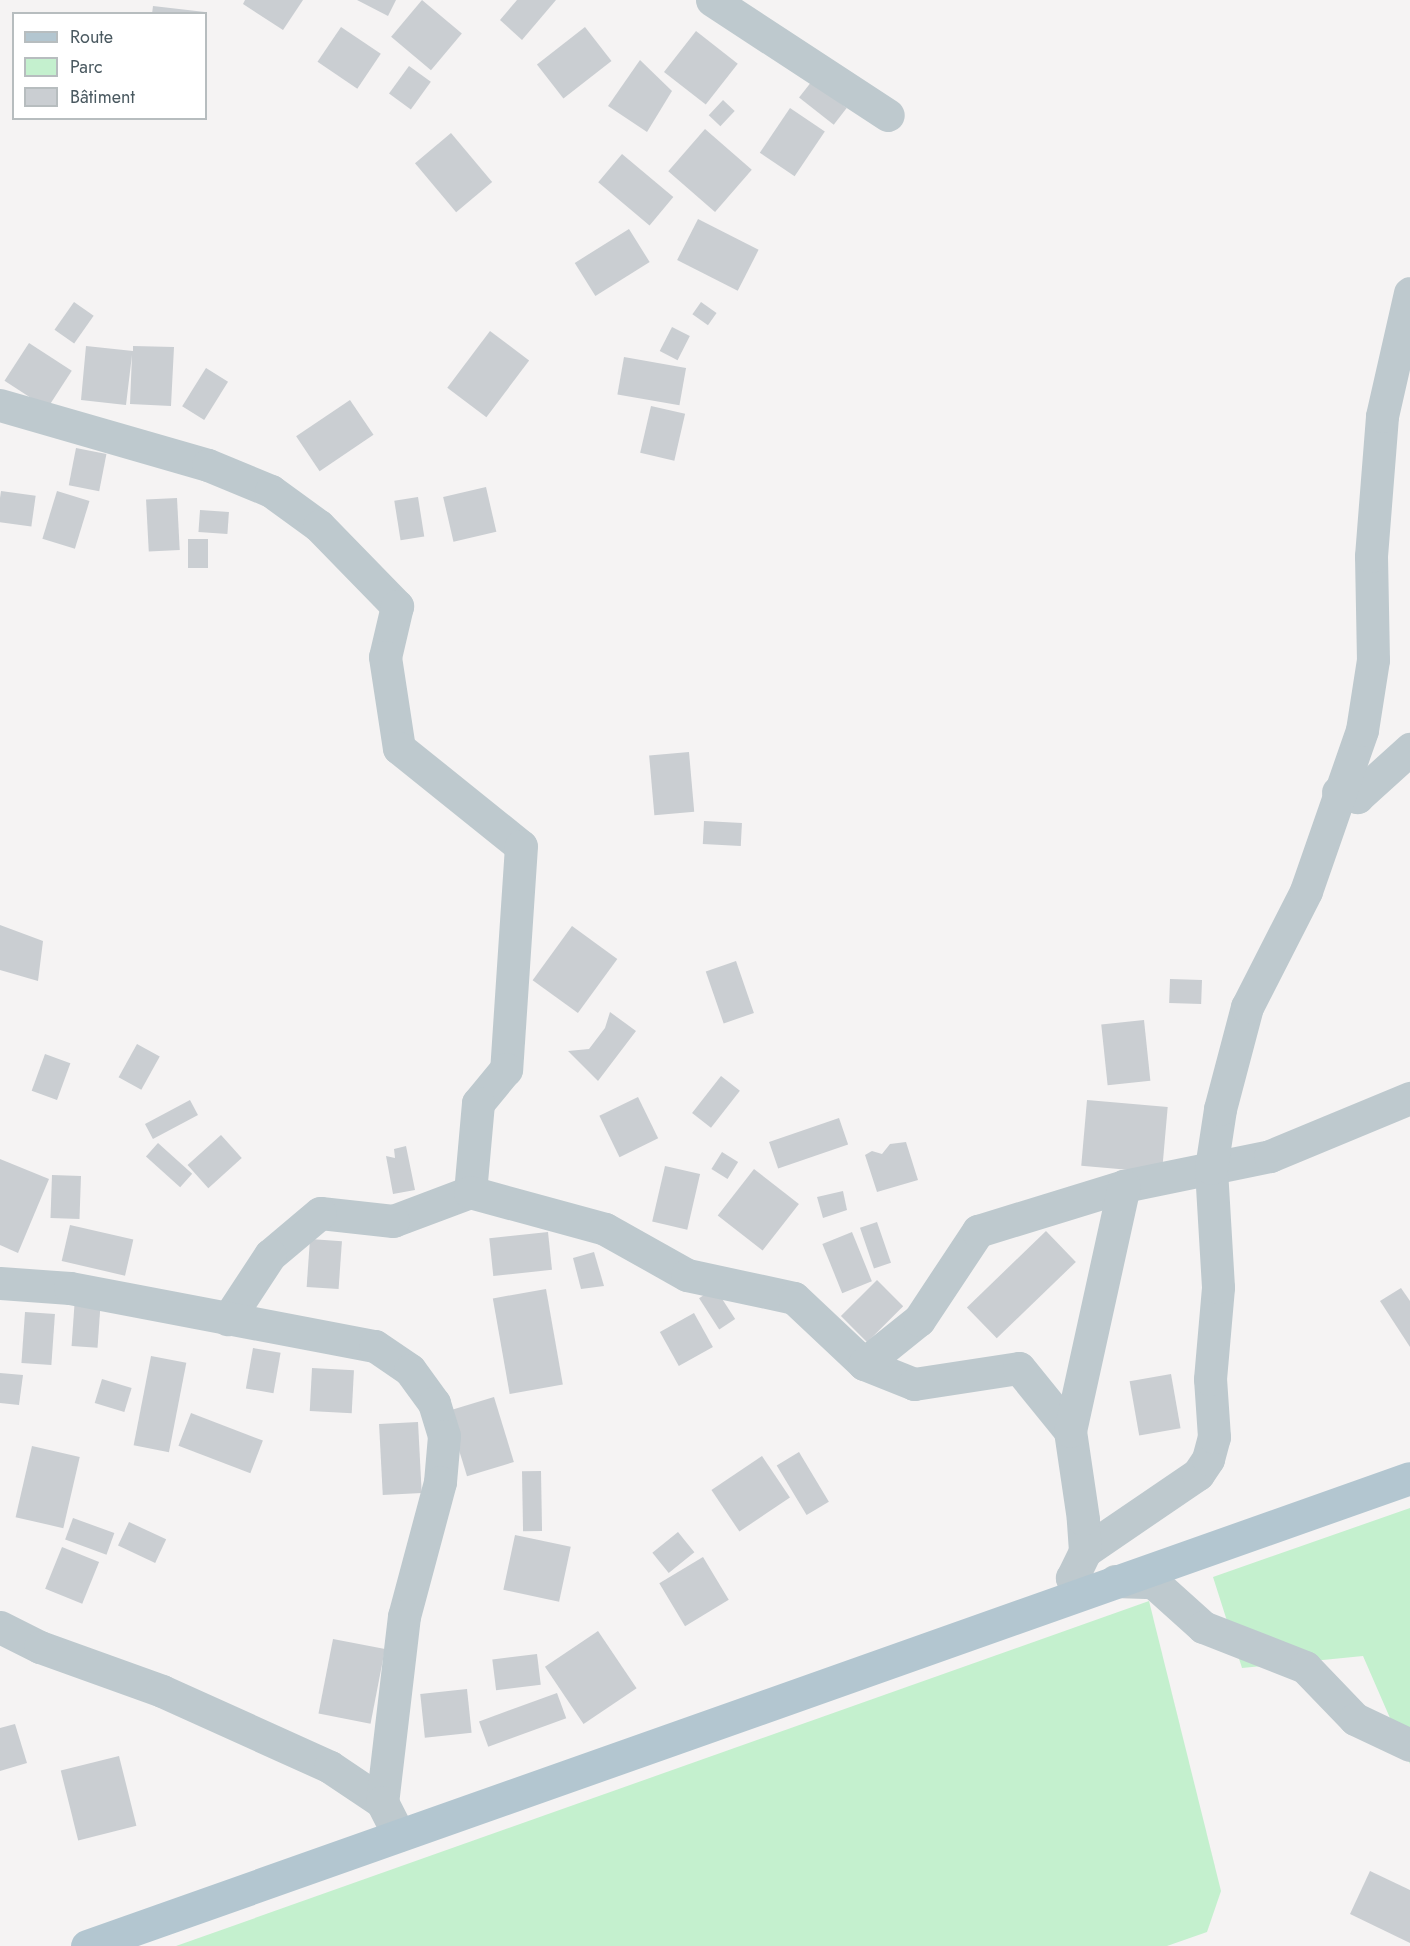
<!DOCTYPE html>
<meta charset="utf-8">
<style>
body{margin:0}
#map{position:relative;width:1410px;height:1946px;overflow:hidden;background:#f5f3f3;font-family:Jost,sans-serif}
div>[style]{position:absolute}
.green>*{inset:0;background:#c4f0ce}
.building>*{inset:0;background:#caced2;transform-origin:0 0}
.minor>*{height:33px;margin:-16.5px;padding:0 16.5px;transform-origin:16.5px;border-radius:16.5px;background:#bec9ce}
.tertiary>*{height:33px;margin:-16.5px;padding:0 16.5px;transform-origin:16.5px;border-radius:16.5px;background:#bec9ce}
.primary>*{height:33px;margin:-16.5px;padding:0 16.5px;transform-origin:16.5px;border-radius:16.5px;background:#b3c6d0}
span{translate:-50% -50%;white-space:nowrap;text-align:center;line-height:1.15;-webkit-text-stroke:4.5px #fff;paint-order:stroke}
.legend{position:absolute;left:12px;top:12px;width:195px;height:108px;box-sizing:border-box;background:#fff;border:2px solid #b7bdbf;margin:0;padding:8px 10px;list-style:none;font-size:18px;color:#4a5960}
.legend li{display:flex;align-items:center;gap:12px;height:30px}
.legend b{width:30px;border:2px solid #b7bdbf}
</style>
<div id="map">
<div class="green">
<i style="clip-path:polygon(1410px 1508px,1410px 1764px,1363px 1656px,1242px 1668px,1213px 1577px)"></i>
<i style="clip-path:polygon(1149px 1601px,1221px 1891px,1207px 1932px,1167px 1946px,176px 1946px)"></i>
</div>
<div class="building">
<i style="clip-path:polygon(245px 0,303px 0,283px 30px,243px 4px)"></i>
<i style="clip-path:polygon(357px 0,396px 0,388px 16px)"></i>
<i style="left:422px;top:0;width:52px;height:48px;rotate:40deg"></i>
<i style="clip-path:polygon(517px 0,556px 0,522px 40px,500px 20px)"></i>
<i style="clip-path:polygon(153px 6px,205px 12px,205px 14px,152px 14px)"></i>
<i style="left:341px;top:27px;width:48px;height:42px;rotate:34deg"></i>
<i style="left:585px;top:27px;width:43px;height:61px;rotate:52deg"></i>
<i style="left:696px;top:31px;width:53px;height:52px;rotate:38deg"></i>
<i style="clip-path:polygon(640px 60px,672px 91px,647px 132px,608px 106px)"></i>
<i style="left:409px;top:66px;width:27px;height:34px;rotate:36deg"></i>
<i style="left:812px;top:81px;width:44px;height:21px;rotate:38deg"></i>
<i style="left:723px;top:100px;width:16px;height:21px;rotate:43deg"></i>
<i style="left:790px;top:108px;width:42px;height:54px;rotate:34deg"></i>
<i style="left:705px;top:129px;width:62px;height:56px;rotate:41deg"></i>
<i style="left:451px;top:133px;width:64px;height:47px;rotate:50deg"></i>
<i style="left:622px;top:154px;width:67px;height:37px;rotate:40deg"></i>
<i style="left:698px;top:219px;width:68px;height:46px;rotate:27deg"></i>
<i style="left:629px;top:229px;width:39px;height:64px;rotate:58deg"></i>
<i style="left:74px;top:302px;width:24px;height:34px;rotate:35deg"></i>
<i style="left:701px;top:302px;width:19px;height:15px;rotate:35deg"></i>
<i style="left:672px;top:327px;width:20px;height:27px;rotate:27deg"></i>
<i style="left:490px;top:331px;width:49px;height:71px;rotate:37deg"></i>
<i style="left:29px;top:343px;width:51px;height:45px;rotate:33deg"></i>
<i style="clip-path:polygon(86px 346px,133px 351px,133px 346px,174px 347px,171px 406px,130px 404px,132px 355px,126px 405px,81px 400px)"></i>
<i style="left:624px;top:357px;width:63px;height:38px;rotate:10deg"></i>
<i style="left:206px;top:368px;width:26px;height:45px;rotate:32deg"></i>
<i style="left:350px;top:400px;width:42px;height:65px;rotate:56deg"></i>
<i style="left:651px;top:406px;width:35px;height:48px;rotate:13deg"></i>
<i style="left:76px;top:448px;width:31px;height:38px;rotate:11deg"></i>
<i style="left:486px;top:487px;width:46px;height:44px;rotate:77deg"></i>
<i style="left:1px;top:491px;width:35px;height:31px;rotate:8deg"></i>
<i style="left:57px;top:491px;width:34px;height:50px;rotate:17deg"></i>
<i style="left:418px;top:497px;width:40px;height:24px;rotate:81deg"></i>
<i style="left:177px;top:498px;width:52px;height:31px;rotate:87deg"></i>
<i style="left:200px;top:510px;width:29px;height:22px;rotate:4deg"></i>
<i style="left:208px;top:539px;width:29px;height:20px;rotate:90deg"></i>
<i style="left:689px;top:752px;width:60px;height:40px;rotate:85deg"></i>
<i style="left:704px;top:821px;width:38px;height:23px;rotate:3deg"></i>
<i style="clip-path:polygon(0 925px,43px 941px,38px 981px,0 970px)"></i>
<i style="left:572px;top:926px;width:56px;height:67px;rotate:36deg"></i>
<i style="left:736px;top:961px;width:55px;height:32px;rotate:71deg"></i>
<i style="left:1170px;top:979px;width:32px;height:24px;rotate:2deg"></i>
<i style="clip-path:polygon(610px 1012px,636px 1031px,598px 1081px,568px 1051px,589px 1049px,605px 1028px)"></i>
<i style="left:1144px;top:1020px;width:61px;height:43px;rotate:84deg"></i>
<i style="left:137px;top:1044px;width:26px;height:38px;rotate:29deg"></i>
<i style="left:45px;top:1054px;width:27px;height:39px;rotate:20deg"></i>
<i style="left:721px;top:1076px;width:24px;height:47px;rotate:38deg"></i>
<i style="left:638px;top:1097px;width:46px;height:43px;rotate:64deg"></i>
<i style="left:190px;top:1100px;width:17px;height:51px;rotate:62deg"></i>
<i style="left:1087px;top:1100px;width:81px;height:66px;rotate:5deg"></i>
<i style="left:839px;top:1118px;width:28px;height:74px;rotate:71deg"></i>
<i style="left:221px;top:1135px;width:31px;height:45px;rotate:48deg"></i>
<i style="clip-path:polygon(906px 1142px,918px 1180px,877px 1192px,865px 1155px,872px 1151px,882px 1154px,890px 1144px)"></i>
<i style="left:158px;top:1143px;width:46px;height:18px;rotate:42deg"></i>
<i style="clip-path:polygon(406px 1146px,415px 1190px,393px 1194px,386px 1156px,395px 1158px,394px 1149px)"></i>
<i style="left:722px;top:1152px;width:19px;height:20px;rotate:32deg"></i>
<i style="clip-path:polygon(0 1159px,49px 1179px,18px 1253px,0 1245px)"></i>
<i style="left:665px;top:1166px;width:36px;height:57px;rotate:13deg"></i>
<i style="left:754px;top:1169px;width:57px;height:59px;rotate:38deg"></i>
<i style="left:52px;top:1175px;width:29px;height:43px;rotate:2deg"></i>
<i style="clip-path:polygon(843px 1191px,847px 1210px,823px 1218px,817px 1197px)"></i>
<i style="left:877px;top:1222px;width:43px;height:18px;rotate:71deg"></i>
<i style="left:70px;top:1225px;width:65px;height:37px;rotate:13deg"></i>
<i style="left:1046px;top:1231px;width:43px;height:110px;rotate:46deg"></i>
<i style="left:548px;top:1232px;width:38px;height:59px;rotate:84deg"></i>
<i style="left:852px;top:1232px;width:53px;height:32px;rotate:68deg"></i>
<i style="left:310px;top:1239px;width:32px;height:48px;rotate:4deg"></i>
<i style="clip-path:polygon(594px 1252px,604px 1286px,581px 1289px,573px 1258px)"></i>
<i style="left:877px;top:1280px;width:37px;height:51px;rotate:45deg"></i>
<i style="left:715px;top:1288px;width:37px;height:19px;rotate:57deg"></i>
<i style="clip-path:polygon(1401px 1288px,1410px 1301px,1410px 1347px,1380px 1301px)"></i>
<i style="left:546px;top:1289px;width:97px;height:54px;rotate:80deg"></i>
<i style="left:75px;top:1297px;width:26px;height:49px;rotate:4deg"></i>
<i style="left:25px;top:1312px;width:30px;height:51px;rotate:4deg"></i>
<i style="left:694px;top:1313px;width:39px;height:39px;rotate:61deg"></i>
<i style="left:253px;top:1348px;width:28px;height:41px;rotate:10deg"></i>
<i style="left:151px;top:1356px;width:36px;height:91px;rotate:11deg"></i>
<i style="left:312px;top:1368px;width:42px;height:43px;rotate:3deg"></i>
<i style="clip-path:polygon(0 1373px,23px 1375px,19px 1405px,0 1403px)"></i>
<i style="left:1171px;top:1374px;width:55px;height:42px;rotate:80deg"></i>
<i style="left:102px;top:1379px;width:31px;height:25px;rotate:17deg"></i>
<i style="left:494px;top:1397px;width:68px;height:49px;rotate:73deg"></i>
<i style="left:191px;top:1413px;width:77px;height:35px;rotate:21deg"></i>
<i style="left:418px;top:1422px;width:71px;height:39px;rotate:87deg"></i>
<i style="left:32px;top:1446px;width:49px;height:73px;rotate:13deg"></i>
<i style="left:799px;top:1452px;width:58px;height:26px;rotate:59deg"></i>
<i style="left:762px;top:1456px;width:50px;height:61px;rotate:56deg"></i>
<i style="left:541px;top:1471px;width:60px;height:19px;rotate:89deg"></i>
<i style="left:73px;top:1518px;width:44px;height:23px;rotate:20deg"></i>
<i style="left:129px;top:1522px;width:41px;height:26px;rotate:25deg"></i>
<i style="left:678px;top:1532px;width:26px;height:33px;rotate:51deg"></i>
<i style="left:515px;top:1535px;width:57px;height:56px;rotate:12deg"></i>
<i style="left:62px;top:1547px;width:40px;height:45px;rotate:22deg"></i>
<i style="left:703px;top:1557px;width:50px;height:51px;rotate:59deg"></i>
<i style="left:598px;top:1631px;width:69px;height:64px;rotate:56deg"></i>
<i style="left:333px;top:1639px;width:53px;height:76px;rotate:11deg"></i>
<i style="left:537px;top:1654px;width:31px;height:45px;rotate:83deg"></i>
<i style="left:467px;top:1689px;width:44px;height:47px;rotate:84deg"></i>
<i style="left:557px;top:1693px;width:27px;height:83px;rotate:70deg"></i>
<i style="clip-path:polygon(15px 1724px,27px 1763px,0 1771px,0 1728px)"></i>
<i style="left:119px;top:1756px;width:72px;height:60px;rotate:76deg"></i>
<i style="clip-path:polygon(1370px 1871px,1410px 1890px,1410px 1943px,1350px 1914px)"></i>
</div>
<div class="minor">
<i style="left:712px;top:0;width:210px;rotate:33.2deg"></i>
<i style="left:0;top:405px;width:216px;rotate:16.1deg"></i>
<i style="left:208px;top:465px;width:68px;rotate:22.4deg"></i>
<i style="left:271px;top:491px;width:59px;rotate:36.1deg"></i>
<i style="left:319px;top:526px;width:112px;rotate:45.7deg"></i>
<i style="left:397px;top:606px;width:52px;rotate:103.2deg"></i>
<i style="left:385px;top:657px;width:92px;rotate:81.3deg"></i>
<i style="left:399px;top:748px;width:156px;rotate:38.8deg"></i>
<i style="left:521px;top:846px;width:224px;rotate:93.8deg"></i>
<i style="left:506px;top:1069px;width:44px;rotate:129.5deg"></i>
<i style="left:478px;top:1103px;width:89px;rotate:95.1deg"></i>
<i style="left:470px;top:1192px;width:82px;rotate:159.4deg"></i>
<i style="left:393px;top:1221px;width:73px;rotate:-173.7deg"></i>
<i style="left:320px;top:1213px;width:65px;rotate:140deg"></i>
<i style="left:270px;top:1255px;width:77px;rotate:123.3deg"></i>
<i style="left:1338px;top:792px;width:20px;rotate:15deg"></i>
<i style="left:1357px;top:797px;width:72px;rotate:-42.2deg"></i>
<i style="left:470px;top:1192px;width:140px;rotate:15.3deg"></i>
<i style="left:605px;top:1229px;width:94px;rotate:29.3deg"></i>
<i style="left:687px;top:1275px;width:109px;rotate:12.1deg"></i>
<i style="left:794px;top:1298px;width:96px;rotate:43.3deg"></i>
<i style="left:864px;top:1364px;width:54px;rotate:21.8deg"></i>
<i style="left:914px;top:1384px;width:106px;rotate:-8.7deg"></i>
<i style="left:1019px;top:1368px;width:81px;rotate:51deg"></i>
<i style="left:864px;top:1364px;width:70px;rotate:-38.7deg"></i>
<i style="left:919px;top:1320px;width:107px;rotate:-56.5deg"></i>
<i style="left:978px;top:1231px;width:153px;rotate:-17.1deg"></i>
<i style="left:1124px;top:1186px;width:149px;rotate:-11.6deg"></i>
<i style="left:1270px;top:1156px;width:152px;rotate:-22.5deg"></i>
<i style="left:1085px;top:1551px;width:137px;rotate:-34.3deg"></i>
<i style="left:1198px;top:1474px;width:18px;rotate:-56deg"></i>
<i style="left:1208px;top:1459px;width:23px;rotate:-75deg"></i>
<i style="left:1214px;top:1437px;width:58px;rotate:-93.9deg"></i>
<i style="left:1210px;top:1379px;width:92px;rotate:-85deg"></i>
<i style="left:1218px;top:1287px;width:119px;rotate:-93.4deg"></i>
<i style="left:1211px;top:1168px;width:60px;rotate:-81.3deg"></i>
<i style="left:1220px;top:1109px;width:106px;rotate:-75.2deg"></i>
<i style="left:1247px;top:1007px;width:130px;rotate:-63deg"></i>
<i style="left:1306px;top:891px;width:170px;rotate:-70.8deg"></i>
<i style="left:1362px;top:730px;width:71px;rotate:-81.1deg"></i>
<i style="left:1373px;top:660px;width:104px;rotate:-91.1deg"></i>
<i style="left:1371px;top:556px;width:140px;rotate:-85.5deg"></i>
<i style="left:1382px;top:416px;width:126px;rotate:-77.2deg"></i>
<i style="left:1115px;top:1581px;width:38px;rotate:2deg"></i>
<i style="left:1153px;top:1582px;width:67px;rotate:42deg"></i>
<i style="left:1203px;top:1627px;width:110px;rotate:21.4deg"></i>
<i style="left:1305px;top:1667px;width:72px;rotate:46.1deg"></i>
<i style="left:1355px;top:1719px;width:61px;rotate:25.3deg"></i>
<i style="left:1079px;top:1593px;width:17px;rotate:-115deg"></i>
<i style="left:1072px;top:1578px;width:30px;rotate:-64deg"></i>
<i style="left:1085px;top:1551px;width:32px;rotate:-94deg"></i>
<i style="left:1083px;top:1519px;width:89px;rotate:-98.4deg"></i>
<i style="left:1070px;top:1431px;width:251px;rotate:-77.6deg"></i>
<i style="left:0;top:1627px;width:45px;rotate:26.6deg"></i>
<i style="left:40px;top:1647px;width:130px;rotate:19.8deg"></i>
<i style="left:162px;top:1691px;width:184px;rotate:24.3deg"></i>
<i style="left:330px;top:1767px;width:63px;rotate:33.9deg"></i>
</div>
<div class="tertiary">
<i style="left:0;top:1283px;width:70px;rotate:4.1deg"></i>
<i style="left:70px;top:1288px;width:310px;rotate:10.8deg"></i>
<i style="left:375px;top:1346px;width:42px;rotate:34.4deg"></i>
<i style="left:410px;top:1370px;width:41px;rotate:54deg"></i>
<i style="left:434px;top:1403px;width:34px;rotate:73deg"></i>
<i style="left:444px;top:1436px;width:46px;rotate:95deg"></i>
<i style="left:440px;top:1482px;width:139px;rotate:105deg"></i>
<i style="left:404px;top:1616px;width:187px;rotate:96.7deg"></i>
<i style="left:382px;top:1802px;width:37px;rotate:63deg"></i>
</div>
<div class="primary">
<i style="left:87px;top:1946px;width:1403px;rotate:-19.48deg"></i>
</div>
<ul class="legend">
<li><b style="height:8px;background:#b3c6d0"></b>Route</li>
<li><b style="height:16px;background:#c4f0ce"></b>Parc</li>
<li><b style="height:16px;background:#caced2"></b>Bâtiment</li>
</ul>
</div>
